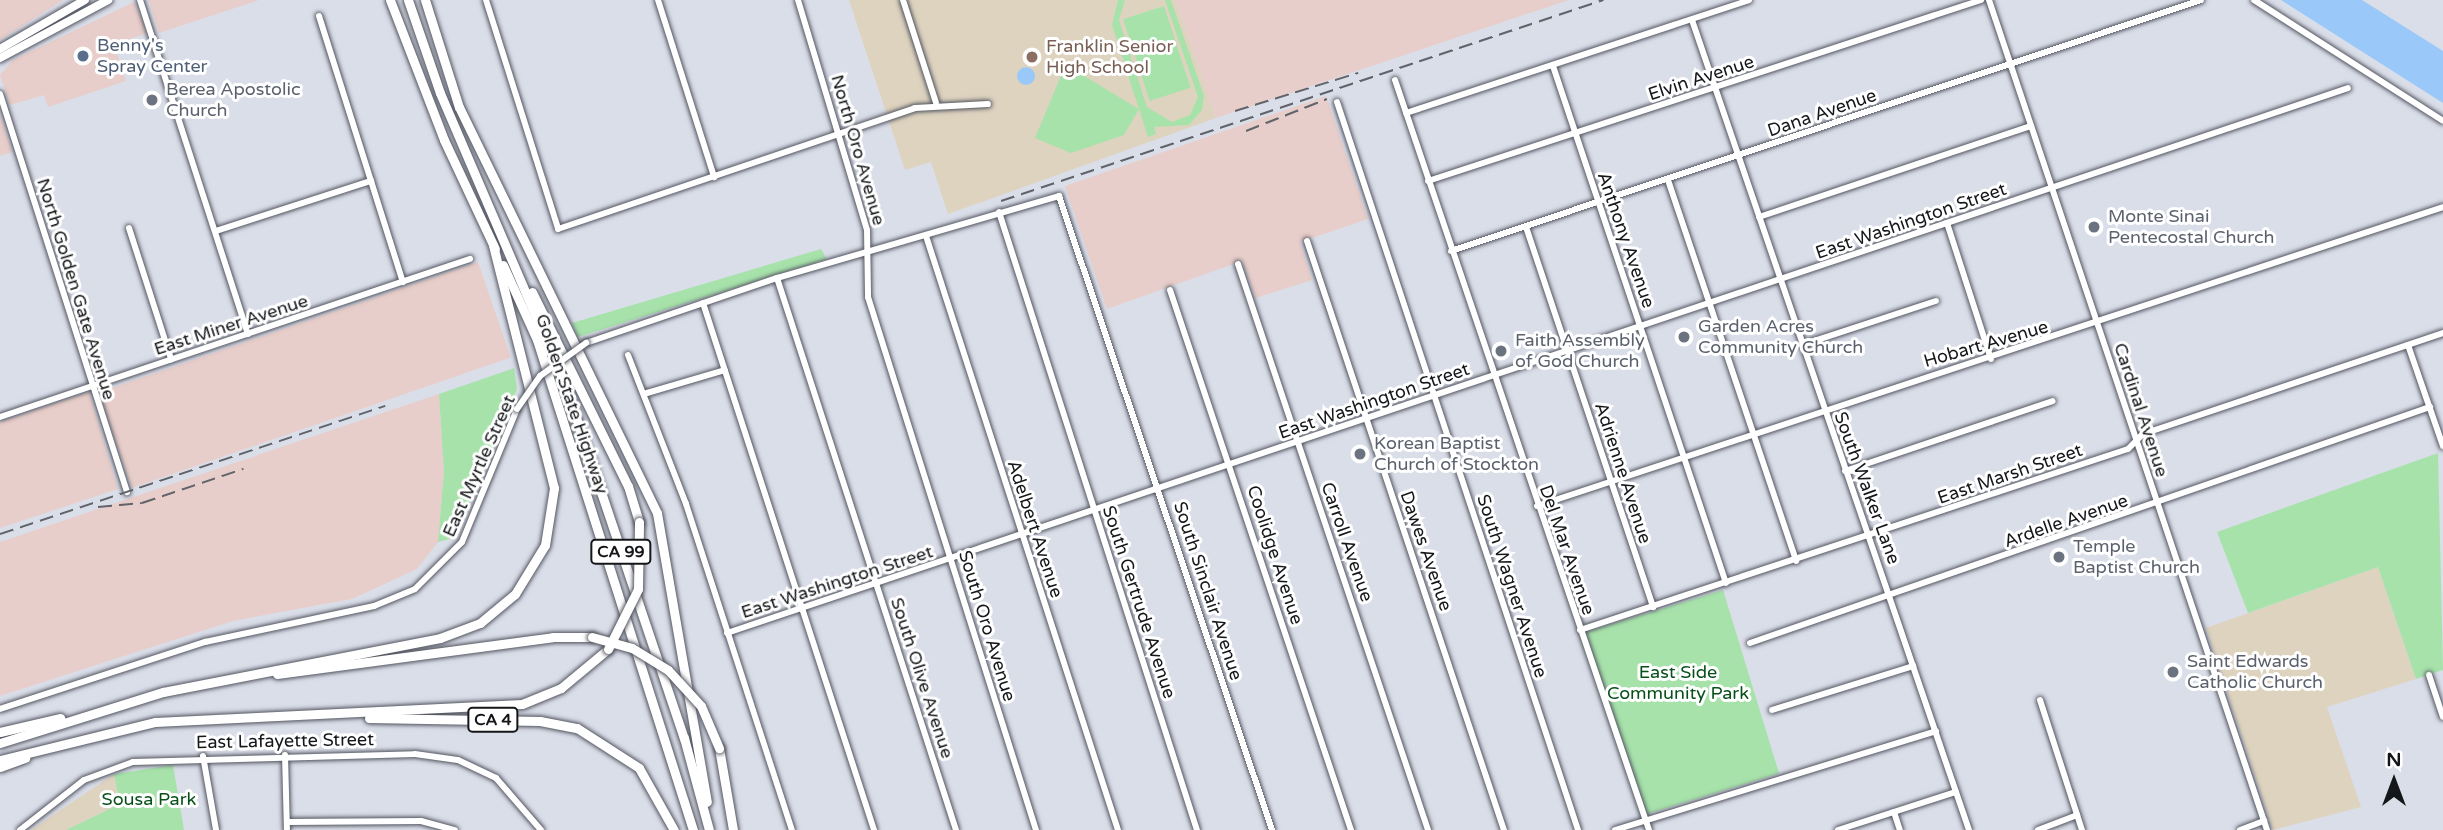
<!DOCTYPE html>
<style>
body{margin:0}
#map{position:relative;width:2443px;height:830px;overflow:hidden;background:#dadee9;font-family:"Varela Round",sans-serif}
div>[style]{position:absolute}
.industrial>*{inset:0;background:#e8ceca;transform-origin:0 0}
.education>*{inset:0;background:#ded3bf}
.green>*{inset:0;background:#a7e2ab;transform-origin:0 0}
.water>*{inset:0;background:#9ac8f9}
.round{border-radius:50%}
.roads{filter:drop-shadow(0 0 2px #535660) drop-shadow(0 0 2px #535660)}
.minor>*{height:6px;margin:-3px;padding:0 3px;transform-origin:3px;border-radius:3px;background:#fff}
.major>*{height:8px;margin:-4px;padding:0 4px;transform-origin:4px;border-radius:4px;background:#fff}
.highway>*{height:9px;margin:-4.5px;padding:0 4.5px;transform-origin:4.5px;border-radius:4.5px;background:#fff}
.rail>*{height:2px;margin-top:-1px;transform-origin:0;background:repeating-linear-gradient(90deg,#606369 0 14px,transparent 0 21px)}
.bridges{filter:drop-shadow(0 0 2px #535660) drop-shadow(0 0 2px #535660)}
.minor-bridge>*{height:6px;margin:-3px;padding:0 3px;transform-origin:3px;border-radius:3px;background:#fff}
.highway-bridge>*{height:9px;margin:-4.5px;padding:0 4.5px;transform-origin:4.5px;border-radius:4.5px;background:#fff}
.dots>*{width:19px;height:19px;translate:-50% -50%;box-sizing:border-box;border:4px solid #fff;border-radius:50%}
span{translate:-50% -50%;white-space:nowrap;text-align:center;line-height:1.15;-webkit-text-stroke:6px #fff;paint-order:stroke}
.shield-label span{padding:2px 5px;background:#fff;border:2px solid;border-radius:5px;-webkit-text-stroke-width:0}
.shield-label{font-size:16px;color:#141619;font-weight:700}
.service-label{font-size:18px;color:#4e5e75}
.left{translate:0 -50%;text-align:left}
.education-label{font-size:18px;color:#785e54}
.street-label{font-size:18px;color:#141619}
.worship-label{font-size:18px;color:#5b616d}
.park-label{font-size:18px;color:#08501a}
.north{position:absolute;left:2359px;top:746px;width:70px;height:70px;-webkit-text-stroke:5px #fff;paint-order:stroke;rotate:0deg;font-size:19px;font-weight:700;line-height:28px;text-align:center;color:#141619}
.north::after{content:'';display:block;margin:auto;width:24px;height:32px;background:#141619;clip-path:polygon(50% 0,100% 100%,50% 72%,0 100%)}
</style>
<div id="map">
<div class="industrial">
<i style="clip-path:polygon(0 0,63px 0,0 40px)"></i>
<i style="clip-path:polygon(149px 0,259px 0,159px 33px)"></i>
<i style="clip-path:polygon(1176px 0,1569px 0,1216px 118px)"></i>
<i style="clip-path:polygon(134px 2px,148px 33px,114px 44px,126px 81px,48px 107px,44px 95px,10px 105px,0 75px,13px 60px)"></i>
<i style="clip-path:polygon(1326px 96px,1368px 219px,1300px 242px,1312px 280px,1256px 298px,1242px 261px,1107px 309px,1065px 186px)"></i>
<i style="clip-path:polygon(0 114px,12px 152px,0 156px)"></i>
<i style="left:478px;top:262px;width:101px;height:401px;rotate:71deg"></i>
<i style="clip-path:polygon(89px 392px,118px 489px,0 528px,0 422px)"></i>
<i style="clip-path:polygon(439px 394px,444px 472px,438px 542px,417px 569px,352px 599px,233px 621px,0 696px,0 542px)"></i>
</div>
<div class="education">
<i style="clip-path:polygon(849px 0,1176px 0,1216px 118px,948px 214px,931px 162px,905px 170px)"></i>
<i style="clip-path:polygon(2378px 567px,2416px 679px,2327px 707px,2361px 807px,2273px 830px,2206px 628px)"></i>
<i style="clip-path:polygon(114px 774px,120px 804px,66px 830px,31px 830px)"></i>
</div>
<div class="green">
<i style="clip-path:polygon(1118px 0,1125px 0,1119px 20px,1147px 107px,1172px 122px,1190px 115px,1198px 97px,1165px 0,1171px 0,1204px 96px,1202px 110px,1189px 125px,1154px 127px,1156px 134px,1148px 137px,1139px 109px,1124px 135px,1071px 153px,1035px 138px,1063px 71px,1071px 68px,1139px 109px,1112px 25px)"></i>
<i style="left:1164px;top:6px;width:86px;height:43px;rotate:72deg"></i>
<i style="clip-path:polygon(821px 249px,827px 259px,578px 337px,572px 323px)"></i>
<i style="clip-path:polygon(514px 368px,517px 389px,462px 521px,454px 538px,438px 542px,444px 472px,439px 394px)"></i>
<i style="clip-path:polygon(2438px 453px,2443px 670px,2416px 679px,2378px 567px,2248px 613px,2217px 532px)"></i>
<i style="left:1723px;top:590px;width:192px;height:145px;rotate:73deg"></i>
<i style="clip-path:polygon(173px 765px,184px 830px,66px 830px,120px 804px,114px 774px)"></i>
</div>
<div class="water">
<i style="clip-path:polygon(2281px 0,2362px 0,2443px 51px,2443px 103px)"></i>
<i class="round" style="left:1017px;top:67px;width:18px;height:18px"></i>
</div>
<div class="roads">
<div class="minor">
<i style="left:140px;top:0;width:351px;rotate:72.1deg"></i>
<i style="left:486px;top:0;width:240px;rotate:72.5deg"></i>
<i style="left:558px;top:229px;width:377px;rotate:-18.7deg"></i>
<i style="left:915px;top:108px;width:73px;rotate:-3.1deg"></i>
<i style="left:658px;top:0;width:186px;rotate:72.4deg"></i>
<i style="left:798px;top:0;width:240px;rotate:73.3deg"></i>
<i style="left:867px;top:230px;width:67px;rotate:89.1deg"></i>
<i style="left:868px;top:297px;width:559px;rotate:72.51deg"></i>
<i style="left:903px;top:0;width:108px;rotate:72.2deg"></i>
<i style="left:1989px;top:0;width:875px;rotate:71.48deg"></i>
<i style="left:2254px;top:0;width:224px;rotate:32.6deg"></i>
<i style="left:319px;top:16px;width:279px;rotate:72.5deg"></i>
<i style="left:1692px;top:20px;width:856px;rotate:71.12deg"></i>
<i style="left:1553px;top:66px;width:545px;rotate:71.5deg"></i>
<i style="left:1395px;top:80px;width:792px;rotate:71.29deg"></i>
<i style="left:0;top:94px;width:418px;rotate:72.3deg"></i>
<i style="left:1337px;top:102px;width:767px;rotate:71.68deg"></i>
<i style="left:1406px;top:113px;width:361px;rotate:-18.2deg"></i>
<i style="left:1668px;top:180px;width:402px;rotate:71.4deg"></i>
<i style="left:1428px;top:181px;width:582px;rotate:-18.12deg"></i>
<i style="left:999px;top:212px;width:649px;rotate:72.24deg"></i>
<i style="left:1759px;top:217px;width:287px;rotate:-18.5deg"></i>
<i style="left:1947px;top:223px;width:143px;rotate:72.1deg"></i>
<i style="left:1526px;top:227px;width:401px;rotate:71.5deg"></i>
<i style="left:129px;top:228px;width:138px;rotate:72.2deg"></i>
<i style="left:216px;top:231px;width:163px;rotate:-17.9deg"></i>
<i style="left:926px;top:236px;width:624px;rotate:72.09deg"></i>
<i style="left:1307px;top:241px;width:621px;rotate:71.51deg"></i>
<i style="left:1451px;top:251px;width:791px;rotate:-18.5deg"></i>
<i style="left:1238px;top:264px;width:597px;rotate:71.44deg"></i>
<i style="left:777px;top:278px;width:580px;rotate:72.03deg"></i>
<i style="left:1170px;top:290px;width:570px;rotate:71.47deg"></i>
<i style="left:703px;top:303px;width:554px;rotate:72.02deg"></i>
<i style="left:586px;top:343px;width:202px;rotate:-18.8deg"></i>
<i style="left:777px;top:278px;width:294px;rotate:-16.2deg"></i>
<i style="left:1059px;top:196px;width:669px;rotate:71.43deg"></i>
<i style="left:1802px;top:345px;width:141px;rotate:-18.2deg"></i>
<i style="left:2408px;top:345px;width:107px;rotate:70.9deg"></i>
<i style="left:628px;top:355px;width:160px;rotate:68.7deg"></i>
<i style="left:686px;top:504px;width:343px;rotate:72deg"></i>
<i style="left:647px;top:393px;width:81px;rotate:-16.4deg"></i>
<i style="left:0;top:417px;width:496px;rotate:-18.6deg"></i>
<i style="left:1845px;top:471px;width:219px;rotate:-18.6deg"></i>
<i style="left:1537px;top:506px;width:954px;rotate:-18.26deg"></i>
<i style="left:1580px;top:630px;width:577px;rotate:-18.28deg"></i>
<i style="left:2128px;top:449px;width:21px;rotate:-45deg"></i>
<i style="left:2143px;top:434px;width:317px;rotate:-18.6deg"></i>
<i style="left:727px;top:633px;width:1710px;rotate:-18.58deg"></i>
<i style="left:1750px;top:643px;width:720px;rotate:-19.14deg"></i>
<i style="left:2429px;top:675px;width:44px;rotate:71.6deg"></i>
<i style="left:2040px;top:700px;width:137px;rotate:72.1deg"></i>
<i style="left:0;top:709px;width:216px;rotate:-18.1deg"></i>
<i style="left:205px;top:642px;width:173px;rotate:-12deg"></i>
<i style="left:374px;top:606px;width:44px;rotate:-22.5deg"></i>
<i style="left:415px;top:589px;width:66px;rotate:-45deg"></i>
<i style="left:462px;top:542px;width:144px;rotate:-67.5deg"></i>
<i style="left:1772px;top:710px;width:148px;rotate:-17.3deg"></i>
<i style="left:285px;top:755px;width:75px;rotate:88.5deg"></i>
<i style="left:203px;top:756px;width:75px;rotate:80deg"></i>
<i style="left:1894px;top:812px;width:19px;rotate:72deg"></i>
<i style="left:287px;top:822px;width:134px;rotate:-0.4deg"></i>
<i style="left:421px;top:821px;width:35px;rotate:15deg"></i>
<i style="left:20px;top:830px;width:81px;rotate:-38deg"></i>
<i style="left:84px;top:780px;width:52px;rotate:-20.2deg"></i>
<i style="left:133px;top:762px;width:282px;rotate:-1.6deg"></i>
<i style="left:415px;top:754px;width:43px;rotate:7.9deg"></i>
<i style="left:458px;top:760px;width:42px;rotate:25.3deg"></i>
<i style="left:496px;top:778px;width:69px;rotate:49.1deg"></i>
<i style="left:1615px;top:830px;width:336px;rotate:-17.1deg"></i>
<i style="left:1838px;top:830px;width:124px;rotate:-17.9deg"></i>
<i style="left:2038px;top:830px;width:42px;rotate:-21deg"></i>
<i style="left:2240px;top:830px;width:26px;rotate:-21deg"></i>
</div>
<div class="major">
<i style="left:0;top:49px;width:98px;rotate:-30deg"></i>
<i style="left:0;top:58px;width:123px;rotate:-28.2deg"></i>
</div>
<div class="highway">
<i style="left:390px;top:0;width:150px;rotate:68.9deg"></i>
<i style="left:444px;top:140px;width:120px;rotate:64.9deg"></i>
<i style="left:408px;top:0;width:98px;rotate:71deg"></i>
<i style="left:440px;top:93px;width:314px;rotate:66.8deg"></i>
<i style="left:564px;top:382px;width:376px;rotate:71.4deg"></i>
<i style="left:684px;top:738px;width:95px;rotate:74.8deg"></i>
<i style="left:425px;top:0;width:112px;rotate:72.4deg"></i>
<i style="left:459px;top:107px;width:452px;rotate:64deg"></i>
<i style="left:657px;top:513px;width:293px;rotate:80.2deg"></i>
<i style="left:503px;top:265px;width:82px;rotate:65.6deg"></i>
<i style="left:537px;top:340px;width:514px;rotate:72.34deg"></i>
<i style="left:532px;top:292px;width:216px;rotate:63.7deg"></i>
<i style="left:628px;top:486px;width:38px;rotate:73deg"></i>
<i style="left:277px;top:674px;width:278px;rotate:-7.6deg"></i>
<i style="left:553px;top:637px;width:39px"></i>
<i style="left:369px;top:718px;width:171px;rotate:1deg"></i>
<i style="left:540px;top:721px;width:38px;rotate:11deg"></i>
<i style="left:577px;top:728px;width:74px;rotate:32.8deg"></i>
<i style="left:639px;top:768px;width:71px;rotate:60.6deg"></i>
<i style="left:0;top:732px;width:62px;rotate:-13.1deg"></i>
<i style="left:0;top:743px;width:171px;rotate:-17.4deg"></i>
<i style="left:163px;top:692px;width:282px;rotate:-11deg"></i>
<i style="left:440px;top:638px;width:43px;rotate:-20.6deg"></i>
<i style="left:480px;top:623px;width:45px;rotate:-39.6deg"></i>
<i style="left:515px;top:594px;width:57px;rotate:-58.5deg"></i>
<i style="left:545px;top:545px;width:58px;rotate:-81deg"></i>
<i style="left:554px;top:488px;width:251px;rotate:-104.1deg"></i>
<i style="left:719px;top:748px;width:83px;rotate:80.3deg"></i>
<i style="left:0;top:760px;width:160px;rotate:-13.8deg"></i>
<i style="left:155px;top:722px;width:367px;rotate:-2.8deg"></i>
<i style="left:522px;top:704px;width:42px;rotate:-22.3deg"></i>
<i style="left:561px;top:688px;width:61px;rotate:-39.7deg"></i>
<i style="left:0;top:767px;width:27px;rotate:-20deg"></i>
</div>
</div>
<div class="rail">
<i style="left:1235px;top:111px;width:129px;rotate:-17.2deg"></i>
<i style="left:1246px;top:131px;width:87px;rotate:-21.6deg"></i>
<i style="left:1001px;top:201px;width:635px;rotate:-18.46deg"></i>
<i style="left:98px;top:507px;width:44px;rotate:-5.2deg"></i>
<i style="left:142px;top:503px;width:107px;rotate:-18.6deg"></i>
<i style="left:0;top:534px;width:406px;rotate:-18.4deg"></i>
</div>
<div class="bridges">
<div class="minor-bridge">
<i style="left:517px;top:409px;width:40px;rotate:-55.1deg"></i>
<i style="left:540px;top:376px;width:57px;rotate:-35.7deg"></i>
</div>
<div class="highway-bridge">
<i style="left:592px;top:637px;width:41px;rotate:15.4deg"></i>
<i style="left:632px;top:648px;width:42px;rotate:31.4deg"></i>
<i style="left:668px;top:670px;width:49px;rotate:47.5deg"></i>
<i style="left:701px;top:706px;width:46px;rotate:66.8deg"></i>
<i style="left:608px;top:649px;width:67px;rotate:-63.4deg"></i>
<i style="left:638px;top:589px;width:67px;rotate:-89.1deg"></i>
</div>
</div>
<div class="dots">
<i style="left:83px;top:56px;background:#5c6f8a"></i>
<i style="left:1032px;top:57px;background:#8d6e63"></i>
<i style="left:152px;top:100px;background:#6b7280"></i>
<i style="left:2094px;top:227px;background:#6b7280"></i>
<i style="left:1684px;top:337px;background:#6b7280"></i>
<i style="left:1501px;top:351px;background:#6b7280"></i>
<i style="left:1360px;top:454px;background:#6b7280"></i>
<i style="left:2059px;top:557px;background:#6b7280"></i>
<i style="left:2173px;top:672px;background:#6b7280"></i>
</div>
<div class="shield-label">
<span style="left:621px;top:552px">CA 99</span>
<span style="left:493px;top:720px">CA 4</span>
</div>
<div class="service-label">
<span class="left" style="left:97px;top:56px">Benny's<br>Spray Center</span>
</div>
<div class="education-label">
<span class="left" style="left:1046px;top:57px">Franklin Senior<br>High School</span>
</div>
<div class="street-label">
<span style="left:1701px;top:78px;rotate:-18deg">Elvin Avenue</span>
<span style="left:1822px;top:113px;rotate:-19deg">Dana Avenue</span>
<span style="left:858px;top:150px;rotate:74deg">North Oro Avenue</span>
<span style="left:1911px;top:221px;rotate:-19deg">East Washington Street</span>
<span style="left:1626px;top:240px;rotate:71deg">Anthony Avenue</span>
<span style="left:76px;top:289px;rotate:73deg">North Golden Gate Avenue</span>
<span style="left:231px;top:325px;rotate:-18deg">East Miner Avenue</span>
<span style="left:1986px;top:344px;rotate:-16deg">Hobart Avenue</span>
<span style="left:1374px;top:401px;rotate:-19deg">East Washington Street</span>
<span style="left:572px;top:404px;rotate:71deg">Golden State Highway</span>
<span style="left:2141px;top:410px;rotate:72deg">Cardinal Avenue</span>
<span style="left:479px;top:466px;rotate:-66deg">East Myrtle Street</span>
<span style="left:1623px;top:473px;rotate:72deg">Adrienne Avenue</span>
<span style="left:2010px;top:474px;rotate:-19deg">East Marsh Street</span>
<span style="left:1867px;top:488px;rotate:70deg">South Walker Lane</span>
<span style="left:2066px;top:521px;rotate:-19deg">Ardelle Avenue</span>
<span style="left:1035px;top:529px;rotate:72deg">Adelbert Avenue</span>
<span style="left:1347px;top:542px;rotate:71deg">Carroll Avenue</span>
<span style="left:1567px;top:550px;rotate:71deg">Del Mar Avenue</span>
<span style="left:1426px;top:551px;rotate:71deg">Dawes Avenue</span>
<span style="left:1275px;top:555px;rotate:72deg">Coolidge Avenue</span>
<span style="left:837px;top:582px;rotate:-18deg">East Washington Street</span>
<span style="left:1512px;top:586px;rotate:72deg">South Wagner Avenue</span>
<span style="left:1208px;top:591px;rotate:72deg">South Sinclair Avenue</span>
<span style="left:1139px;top:602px;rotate:72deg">South Gertrude Avenue</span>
<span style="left:987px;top:626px;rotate:73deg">South Oro Avenue</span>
<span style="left:922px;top:678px;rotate:72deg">South Olive Avenue</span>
<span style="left:285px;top:741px;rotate:-1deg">East Lafayette Street</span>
</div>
<div class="worship-label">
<span class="left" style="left:166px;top:100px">Berea Apostolic<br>Church</span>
<span class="left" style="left:2108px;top:227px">Monte Sinai<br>Pentecostal Church</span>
<span class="left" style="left:1698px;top:337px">Garden Acres<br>Community Church</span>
<span class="left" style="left:1515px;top:351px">Faith Assembly<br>of God Church</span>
<span class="left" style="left:1374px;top:454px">Korean Baptist<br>Church of Stockton</span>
<span class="left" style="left:2073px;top:557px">Temple<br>Baptist Church</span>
<span class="left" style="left:2187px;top:672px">Saint Edwards<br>Catholic Church</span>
</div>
<div class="park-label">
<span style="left:1678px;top:683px">East Side<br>Community Park</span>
<span style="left:149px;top:799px">Sousa Park</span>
</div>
<div class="north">N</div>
</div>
